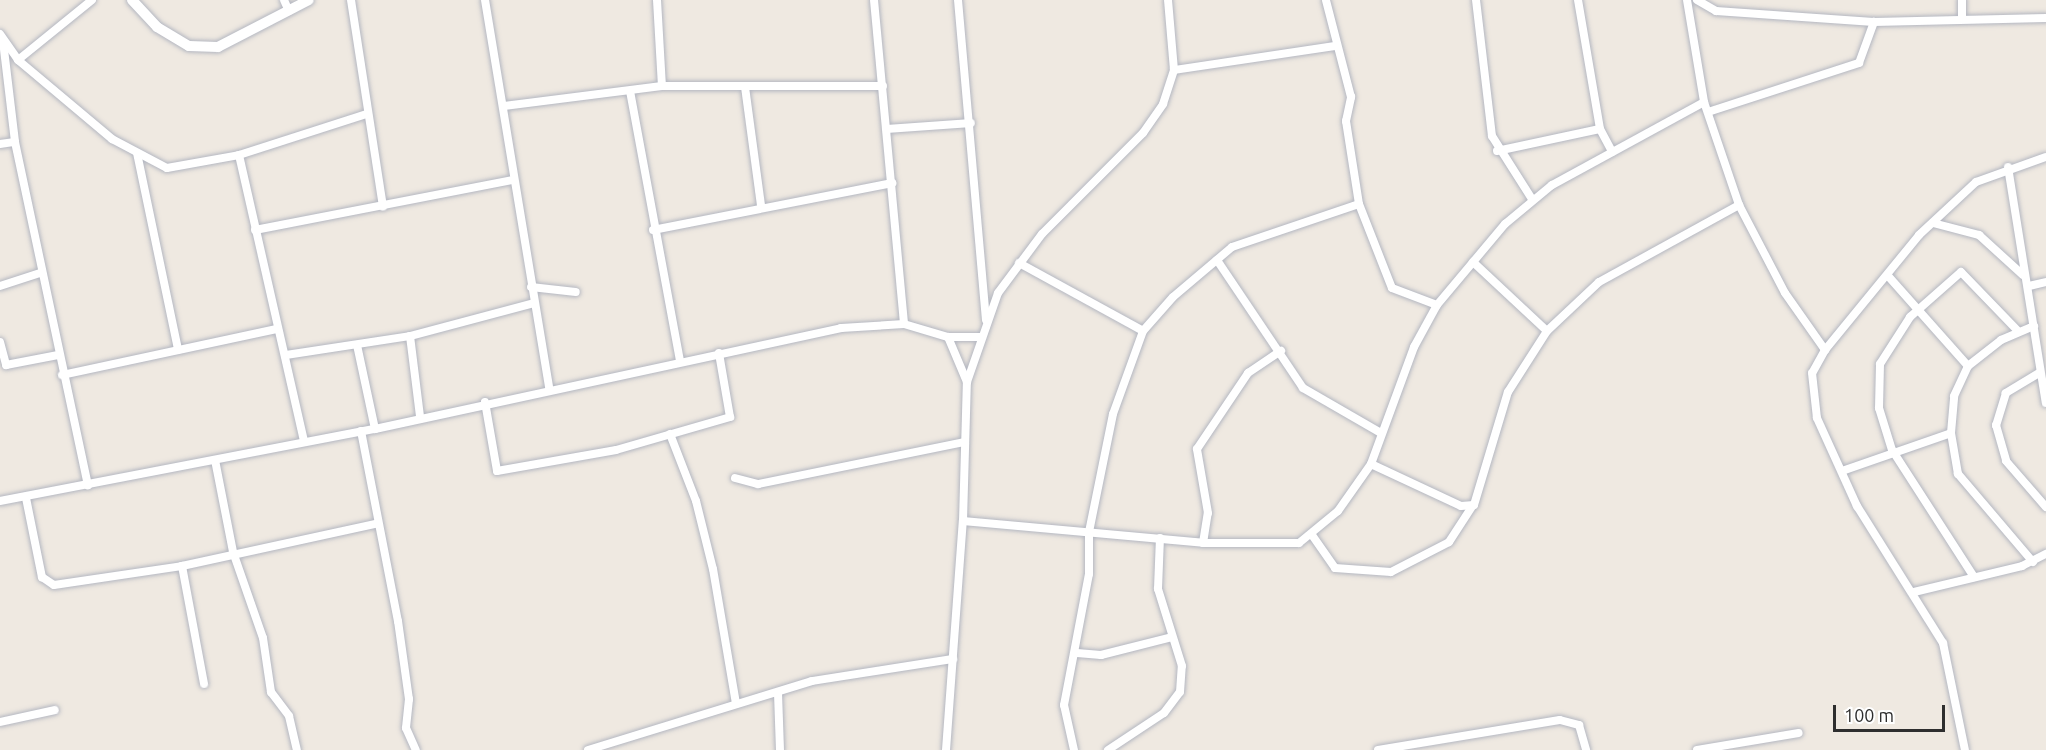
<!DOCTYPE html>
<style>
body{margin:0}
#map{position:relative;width:2046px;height:750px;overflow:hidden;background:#efe9e1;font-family:Ubuntu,sans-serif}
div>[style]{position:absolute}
.roads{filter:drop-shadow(0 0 2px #b4b7c1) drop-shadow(0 0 2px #b4b7c1)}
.minor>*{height:8px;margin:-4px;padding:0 4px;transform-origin:4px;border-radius:4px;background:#fff}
.tertiary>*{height:10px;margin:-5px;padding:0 5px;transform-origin:5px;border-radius:5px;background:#fff}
span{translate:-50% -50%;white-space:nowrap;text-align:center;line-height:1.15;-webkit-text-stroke:5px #fff;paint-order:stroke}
.scale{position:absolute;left:1833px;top:705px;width:112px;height:27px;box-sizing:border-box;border:3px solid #2e2e2e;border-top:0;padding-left:8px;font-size:18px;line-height:21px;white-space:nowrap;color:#2e2e2e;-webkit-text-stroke:4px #fff;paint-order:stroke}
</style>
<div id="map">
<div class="roads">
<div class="minor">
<i style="left:284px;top:0;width:12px;rotate:66deg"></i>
<i style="left:351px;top:0;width:209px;rotate:81.2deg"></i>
<i style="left:485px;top:0;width:393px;rotate:80.6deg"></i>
<i style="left:657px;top:0;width:86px;rotate:86.7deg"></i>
<i style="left:874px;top:0;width:325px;rotate:84.7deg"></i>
<i style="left:958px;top:0;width:321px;rotate:85deg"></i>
<i style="left:1476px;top:0;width:137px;rotate:83.3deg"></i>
<i style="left:1492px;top:136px;width:75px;rotate:57.6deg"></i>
<i style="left:1578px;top:0;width:131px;rotate:80.3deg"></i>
<i style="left:1600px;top:129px;width:26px;rotate:62deg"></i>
<i style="left:1687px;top:0;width:103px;rotate:80.5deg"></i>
<i style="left:1704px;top:102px;width:109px;rotate:71.2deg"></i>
<i style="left:1739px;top:205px;width:99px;rotate:62.4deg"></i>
<i style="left:1785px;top:293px;width:70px;rotate:54.9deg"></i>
<i style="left:1825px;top:350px;width:26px;rotate:119deg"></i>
<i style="left:1812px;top:373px;width:45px;rotate:83.7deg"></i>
<i style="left:1817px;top:418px;width:97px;rotate:65.6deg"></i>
<i style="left:1857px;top:506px;width:162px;rotate:57.9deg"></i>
<i style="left:1943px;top:643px;width:109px;rotate:78.4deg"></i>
<i style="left:1697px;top:0;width:22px;rotate:30deg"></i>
<i style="left:1716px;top:11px;width:158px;rotate:4deg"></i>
<i style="left:1874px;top:22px;width:172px;rotate:-1.3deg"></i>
<i style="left:1962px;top:0;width:19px;rotate:90deg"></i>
<i style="left:0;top:34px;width:32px;rotate:55deg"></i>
<i style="left:18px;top:60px;width:123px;rotate:40deg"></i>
<i style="left:112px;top:139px;width:62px;rotate:27.8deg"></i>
<i style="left:167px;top:168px;width:73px;rotate:-10.2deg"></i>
<i style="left:239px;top:155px;width:134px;rotate:-17.8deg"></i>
<i style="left:3px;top:41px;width:102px;rotate:83.2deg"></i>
<i style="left:15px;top:142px;width:351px;rotate:78deg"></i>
<i style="left:18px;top:60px;width:95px;rotate:-39deg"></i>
<i style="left:1174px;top:70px;width:162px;rotate:-8.5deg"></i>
<i style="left:745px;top:87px;width:120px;rotate:82.3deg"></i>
<i style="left:630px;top:91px;width:275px;rotate:79.5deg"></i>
<i style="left:504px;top:106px;width:159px;rotate:-7.2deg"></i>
<i style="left:662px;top:86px;width:221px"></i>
<i style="left:1708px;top:112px;width:159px;rotate:-18deg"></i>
<i style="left:1859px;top:63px;width:44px;rotate:-69.9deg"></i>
<i style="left:887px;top:129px;width:84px;rotate:-4.1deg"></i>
<i style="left:0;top:144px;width:15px;rotate:-8deg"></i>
<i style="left:1497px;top:151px;width:105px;rotate:-12.1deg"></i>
<i style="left:137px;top:153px;width:201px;rotate:78.2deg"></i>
<i style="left:239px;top:155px;width:293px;rotate:77.2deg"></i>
<i style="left:2008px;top:167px;width:239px;rotate:80.9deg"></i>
<i style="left:1359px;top:204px;width:90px;rotate:68.6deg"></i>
<i style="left:1392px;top:288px;width:48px;rotate:20.7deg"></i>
<i style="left:1933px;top:223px;width:48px;rotate:14.6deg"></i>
<i style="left:1979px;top:235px;width:59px;rotate:42.3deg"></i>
<i style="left:255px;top:230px;width:263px;rotate:-11deg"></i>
<i style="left:653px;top:230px;width:244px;rotate:-11.1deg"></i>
<i style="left:1217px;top:260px;width:154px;rotate:56.1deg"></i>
<i style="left:1303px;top:388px;width:90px;rotate:30deg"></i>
<i style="left:1473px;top:262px;width:101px;rotate:43deg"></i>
<i style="left:1019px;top:263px;width:141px;rotate:28.7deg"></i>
<i style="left:1889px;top:277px;width:119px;rotate:48.4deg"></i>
<i style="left:0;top:286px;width:42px;rotate:-18deg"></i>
<i style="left:2029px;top:286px;width:17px;rotate:-13deg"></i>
<i style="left:531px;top:287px;width:45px;rotate:6.3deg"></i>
<i style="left:410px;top:336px;width:81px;rotate:82.9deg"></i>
<i style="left:948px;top:337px;width:49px;rotate:67.1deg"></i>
<i style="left:0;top:342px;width:24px;rotate:75deg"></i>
<i style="left:6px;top:365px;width:53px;rotate:-10.9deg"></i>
<i style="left:357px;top:345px;width:86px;rotate:77.9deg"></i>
<i style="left:1825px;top:350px;width:149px;rotate:-50.7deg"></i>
<i style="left:1919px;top:235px;width:78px;rotate:-42.9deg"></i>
<i style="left:1976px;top:182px;width:74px;rotate:-19.7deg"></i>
<i style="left:286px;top:355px;width:125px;rotate:-8.7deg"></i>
<i style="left:410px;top:336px;width:128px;rotate:-14.9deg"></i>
<i style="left:2039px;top:373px;width:39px;rotate:149deg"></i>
<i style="left:2006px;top:393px;width:34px;rotate:107deg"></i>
<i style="left:1996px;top:425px;width:37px;rotate:74deg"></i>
<i style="left:2006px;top:461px;width:61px;rotate:49deg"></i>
<i style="left:62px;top:375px;width:219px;rotate:-12.1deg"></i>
<i style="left:485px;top:402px;width:70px;rotate:80.1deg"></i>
<i style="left:497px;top:471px;width:121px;rotate:-10deg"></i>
<i style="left:616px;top:450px;width:119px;rotate:-16.1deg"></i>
<i style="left:730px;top:417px;width:65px;rotate:-99.8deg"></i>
<i style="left:361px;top:431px;width:194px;rotate:79deg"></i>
<i style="left:398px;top:621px;width:79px;rotate:82deg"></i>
<i style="left:409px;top:699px;width:29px;rotate:96deg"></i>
<i style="left:406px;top:728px;width:24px;rotate:66deg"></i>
<i style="left:670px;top:434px;width:72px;rotate:68.8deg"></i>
<i style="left:696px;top:501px;width:70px;rotate:76deg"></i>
<i style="left:713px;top:569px;width:137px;rotate:80.3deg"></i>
<i style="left:215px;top:460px;width:94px;rotate:78.9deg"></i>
<i style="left:233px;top:552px;width:91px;rotate:70.8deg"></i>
<i style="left:263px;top:638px;width:55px;rotate:81.6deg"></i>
<i style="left:271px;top:692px;width:30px;rotate:53deg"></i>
<i style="left:289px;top:716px;width:35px;rotate:77deg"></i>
<i style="left:1371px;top:464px;width:99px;rotate:25deg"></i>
<i style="left:1461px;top:506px;width:13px;rotate:-4deg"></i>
<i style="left:1474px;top:505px;width:118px;rotate:-73.3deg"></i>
<i style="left:1508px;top:392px;width:72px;rotate:-57.4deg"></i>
<i style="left:1547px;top:331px;width:71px;rotate:-43.3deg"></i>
<i style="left:1599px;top:282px;width:160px;rotate:-28.8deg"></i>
<i style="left:1842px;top:471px;width:115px;rotate:-19.2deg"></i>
<i style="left:735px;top:478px;width:24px;rotate:15deg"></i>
<i style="left:758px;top:484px;width:211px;rotate:-11.5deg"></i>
<i style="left:26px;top:498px;width:81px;rotate:78.6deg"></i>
<i style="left:42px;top:577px;width:14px;rotate:34deg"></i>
<i style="left:54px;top:585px;width:129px;rotate:-8.4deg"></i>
<i style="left:182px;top:566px;width:198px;rotate:-12.3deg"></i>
<i style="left:0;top:501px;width:382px;rotate:-10.9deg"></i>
<i style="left:375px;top:429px;width:477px;rotate:-12.2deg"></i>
<i style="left:841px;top:328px;width:63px;rotate:-3.6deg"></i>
<i style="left:904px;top:324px;width:46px;rotate:16.5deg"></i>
<i style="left:948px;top:337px;width:32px"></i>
<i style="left:963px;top:521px;width:241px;rotate:5.2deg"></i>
<i style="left:1203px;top:543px;width:96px"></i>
<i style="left:1299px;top:543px;width:50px;rotate:-39.4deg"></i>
<i style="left:1338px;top:511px;width:57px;rotate:-54.9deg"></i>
<i style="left:1371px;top:464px;width:125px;rotate:-69.8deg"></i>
<i style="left:1414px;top:347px;width:48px;rotate:-61.3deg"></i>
<i style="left:1437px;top:305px;width:106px;rotate:-50deg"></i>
<i style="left:1505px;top:224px;width:61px;rotate:-39.7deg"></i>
<i style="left:1552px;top:185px;width:173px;rotate:-28.6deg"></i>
<i style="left:1312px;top:535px;width:40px;rotate:55.1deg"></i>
<i style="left:1335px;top:568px;width:56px;rotate:4.1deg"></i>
<i style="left:1391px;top:572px;width:65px;rotate:-27.3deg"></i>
<i style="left:1449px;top:542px;width:44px;rotate:-57deg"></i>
<i style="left:1203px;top:543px;width:30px;rotate:-81deg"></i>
<i style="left:1208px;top:513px;width:65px;rotate:-99.8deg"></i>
<i style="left:1197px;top:449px;width:92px;rotate:-56.1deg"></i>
<i style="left:1248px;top:373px;width:40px;rotate:-34deg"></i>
<i style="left:2033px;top:562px;width:116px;rotate:-130.4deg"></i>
<i style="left:1958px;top:474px;width:42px;rotate:-99.7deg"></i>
<i style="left:1951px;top:433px;width:37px;rotate:-85deg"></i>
<i style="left:1954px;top:396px;width:33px;rotate:-65deg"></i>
<i style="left:1968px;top:366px;width:42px;rotate:-38.2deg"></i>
<i style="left:2001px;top:340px;width:36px;rotate:-23deg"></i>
<i style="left:182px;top:566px;width:120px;rotate:79.4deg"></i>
<i style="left:1974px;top:577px;width:151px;rotate:-122.8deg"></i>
<i style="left:1892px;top:450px;width:44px;rotate:-107.2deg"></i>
<i style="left:1879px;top:408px;width:44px;rotate:-88.7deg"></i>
<i style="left:1880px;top:364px;width:56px;rotate:-57.4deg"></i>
<i style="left:1910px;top:317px;width:68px;rotate:-41.4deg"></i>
<i style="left:1961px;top:272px;width:82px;rotate:46deg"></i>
<i style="left:1914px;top:592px;width:111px;rotate:-13.5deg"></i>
<i style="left:2022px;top:566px;width:27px;rotate:-27deg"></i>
<i style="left:1077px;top:653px;width:24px;rotate:5deg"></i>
<i style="left:1101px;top:655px;width:73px;rotate:-14.2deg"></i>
<i style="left:778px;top:693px;width:57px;rotate:88deg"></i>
<i style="left:0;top:722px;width:56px;rotate:-12.3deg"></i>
<i style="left:588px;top:750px;width:234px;rotate:-17.1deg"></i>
<i style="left:812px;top:681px;width:143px;rotate:-8.9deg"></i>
<i style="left:946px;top:750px;width:230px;rotate:-85.8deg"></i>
<i style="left:963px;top:521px;width:139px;rotate:-88.4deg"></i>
<i style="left:967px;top:382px;width:94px;rotate:-70.8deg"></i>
<i style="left:998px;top:293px;width:74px;rotate:-53.3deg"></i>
<i style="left:1042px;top:234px;width:143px;rotate:-45deg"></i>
<i style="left:1143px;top:133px;width:35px;rotate:-55deg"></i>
<i style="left:1163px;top:104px;width:36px;rotate:-72deg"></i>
<i style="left:1174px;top:70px;width:70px;rotate:-94.9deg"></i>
<i style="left:1074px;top:750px;width:46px;rotate:-102.5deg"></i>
<i style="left:1064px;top:705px;width:133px;rotate:-79.2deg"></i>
<i style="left:1089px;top:574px;width:42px;rotate:-90deg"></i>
<i style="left:1089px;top:532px;width:120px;rotate:-78.5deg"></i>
<i style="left:1113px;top:414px;width:88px;rotate:-70.1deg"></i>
<i style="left:1143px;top:331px;width:45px;rotate:-48.6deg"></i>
<i style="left:1173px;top:297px;width:77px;rotate:-40.3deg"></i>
<i style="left:1232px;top:247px;width:134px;rotate:-18.7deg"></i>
<i style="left:1359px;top:204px;width:84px;rotate:-98.9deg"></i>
<i style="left:1346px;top:121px;width:25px;rotate:-78deg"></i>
<i style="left:1351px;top:97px;width:100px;rotate:-104.5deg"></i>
<i style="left:1108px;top:750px;width:67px;rotate:-33.5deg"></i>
<i style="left:1164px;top:713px;width:26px;rotate:-53deg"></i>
<i style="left:1180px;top:692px;width:26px;rotate:-86deg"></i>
<i style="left:1182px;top:666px;width:81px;rotate:-107.3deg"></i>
<i style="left:1158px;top:589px;width:51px;rotate:-87.8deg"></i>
<i style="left:1378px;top:750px;width:184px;rotate:-9.4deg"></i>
<i style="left:1560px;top:720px;width:20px;rotate:15deg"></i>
<i style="left:1579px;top:725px;width:26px;rotate:74deg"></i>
<i style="left:1697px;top:750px;width:103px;rotate:-9.5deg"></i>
</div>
<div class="tertiary">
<i style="left:132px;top:0;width:37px;rotate:47deg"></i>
<i style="left:157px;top:27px;width:37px;rotate:31deg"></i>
<i style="left:189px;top:46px;width:29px;rotate:2deg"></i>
<i style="left:218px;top:47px;width:102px;rotate:-27.3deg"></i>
</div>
</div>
<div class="scale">100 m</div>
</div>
